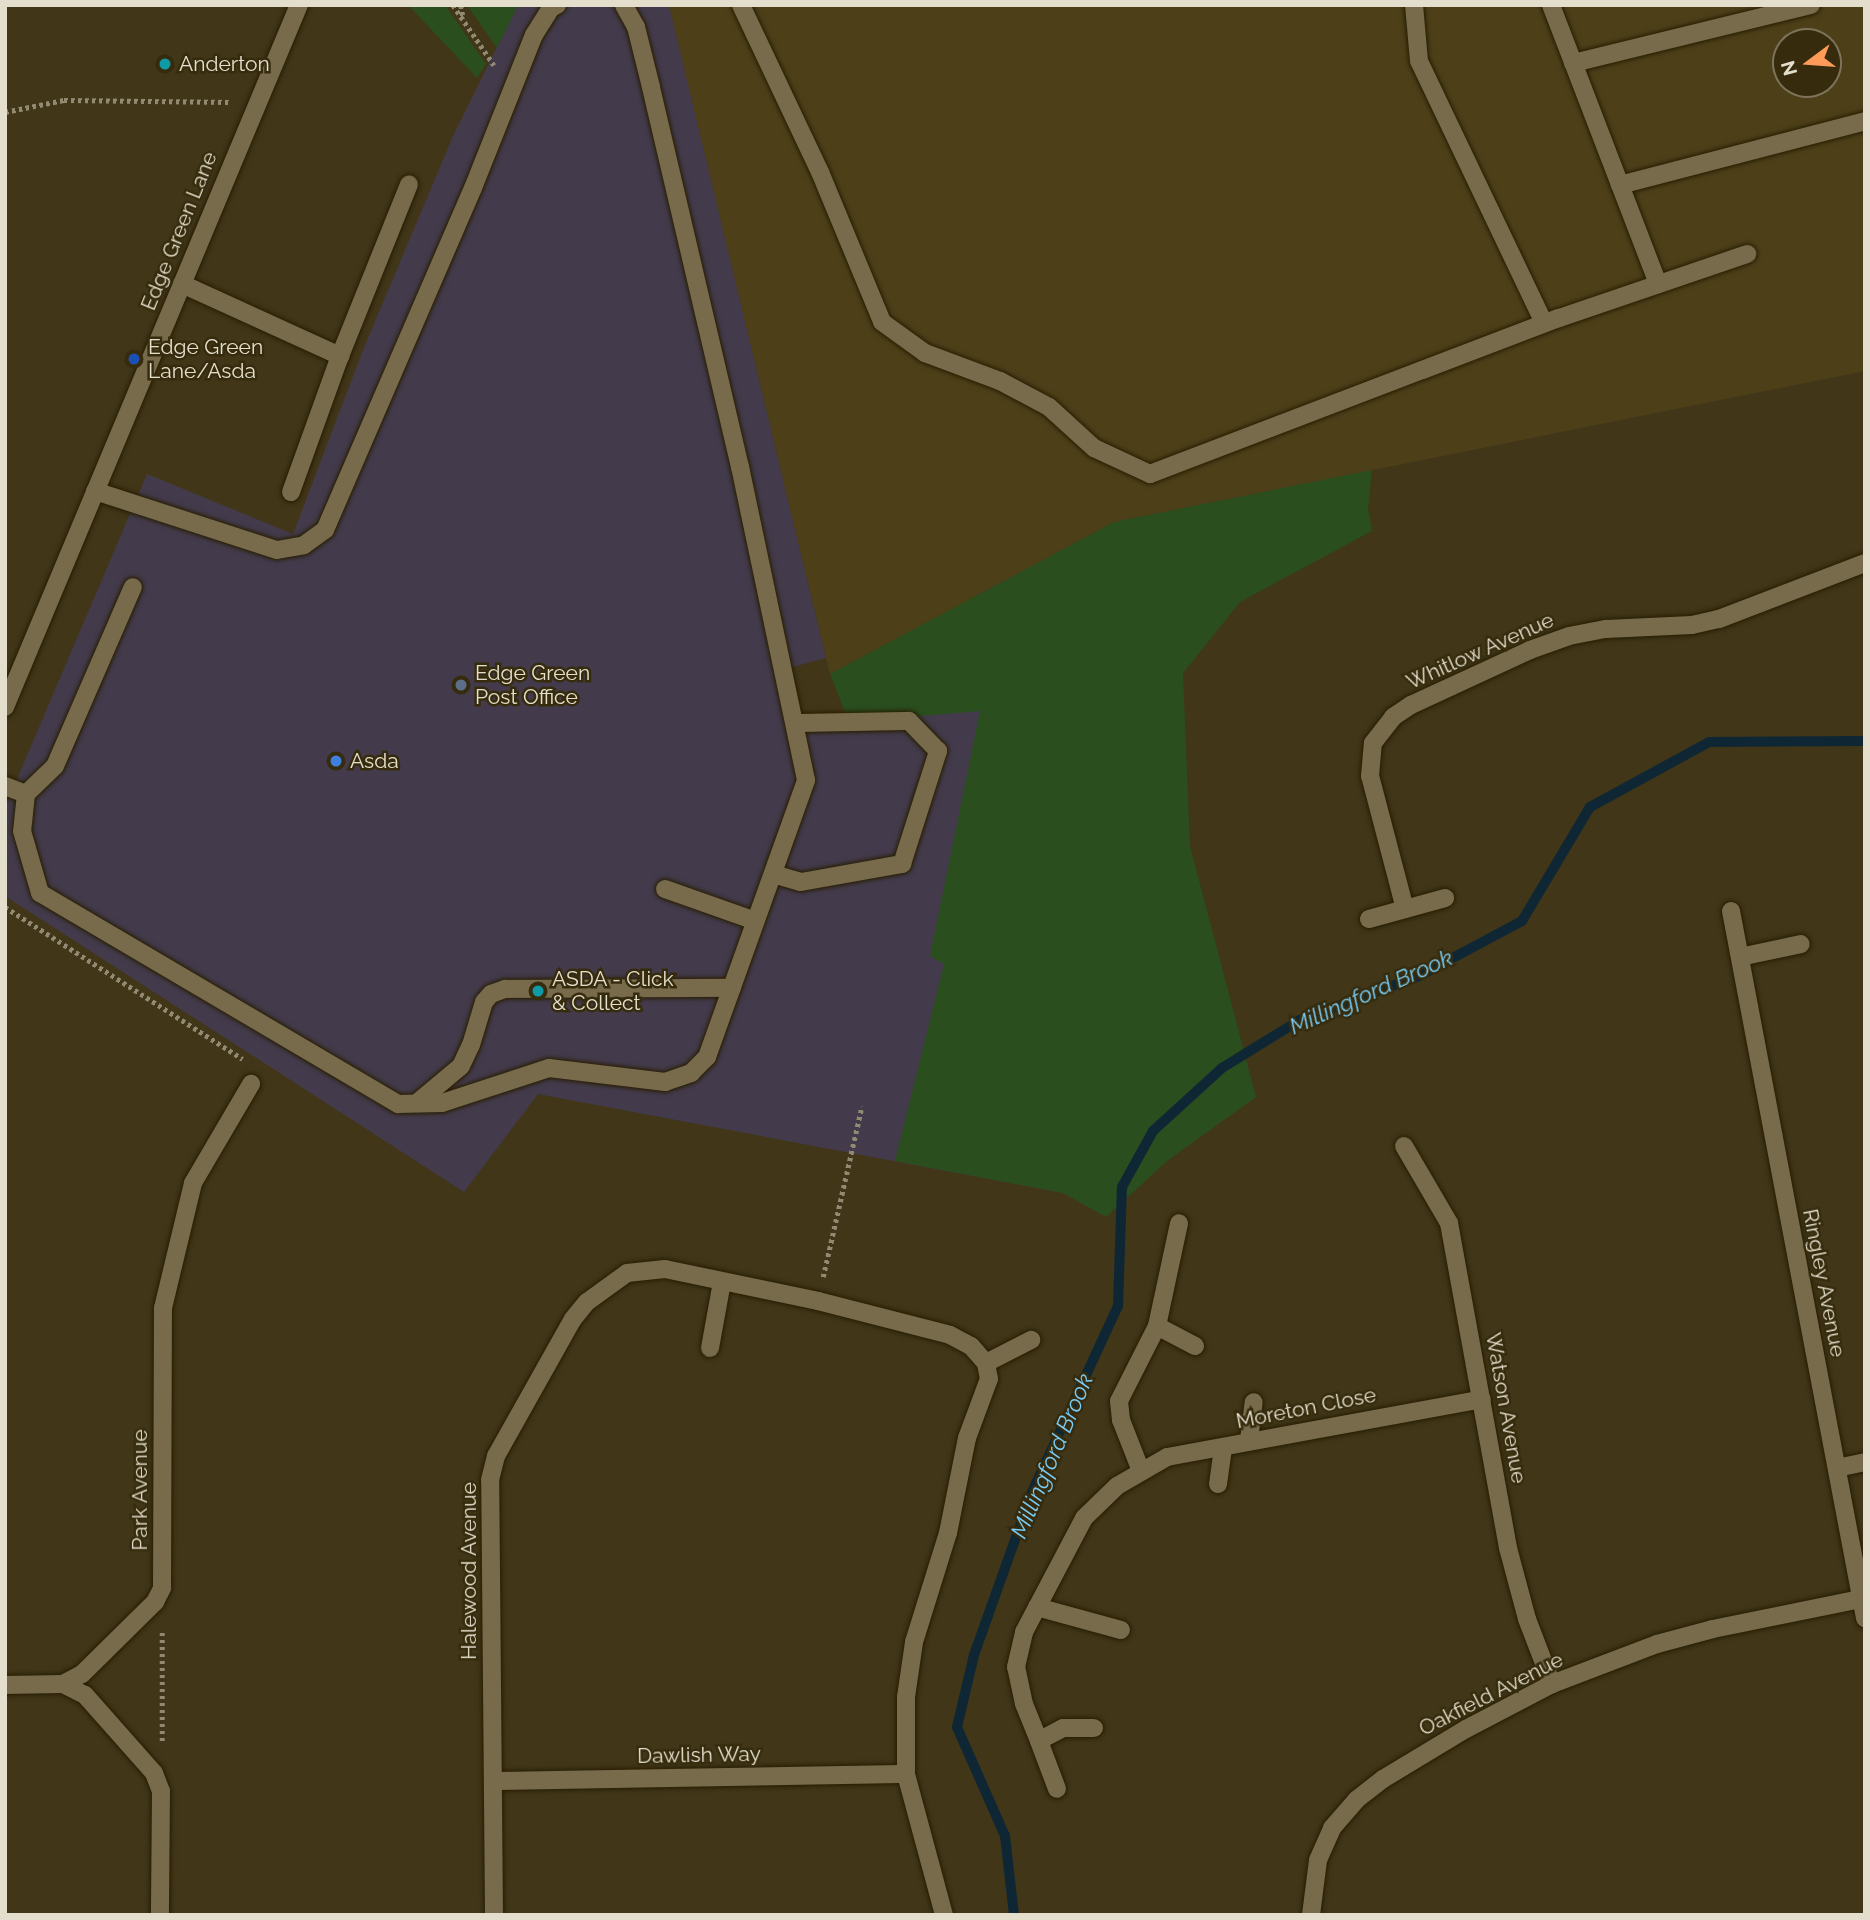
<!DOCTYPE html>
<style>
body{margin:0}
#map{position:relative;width:1870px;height:1920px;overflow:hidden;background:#413618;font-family:Raleway,sans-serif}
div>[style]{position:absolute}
.commercial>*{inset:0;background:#433b4b}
.built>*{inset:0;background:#4d4019}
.green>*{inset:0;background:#2a4e1e}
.stream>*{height:10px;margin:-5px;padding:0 5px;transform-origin:5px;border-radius:5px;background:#0f2734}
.path>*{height:4.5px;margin-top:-2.25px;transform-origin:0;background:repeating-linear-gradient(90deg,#928972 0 3.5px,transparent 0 7px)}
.roads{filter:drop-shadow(0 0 2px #271d00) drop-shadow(0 0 2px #271d00)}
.service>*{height:18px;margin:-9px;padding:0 9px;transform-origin:9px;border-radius:9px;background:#776b4c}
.minor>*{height:18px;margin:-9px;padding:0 9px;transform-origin:9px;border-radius:9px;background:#776b4c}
.tertiary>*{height:18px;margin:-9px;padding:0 9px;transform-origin:9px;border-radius:9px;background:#776b4c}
.dots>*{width:19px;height:19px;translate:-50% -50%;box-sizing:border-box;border:4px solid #362c0d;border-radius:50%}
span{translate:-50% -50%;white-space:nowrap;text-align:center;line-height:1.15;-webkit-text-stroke:5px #362c0d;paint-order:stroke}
.poi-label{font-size:21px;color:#e4decd}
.left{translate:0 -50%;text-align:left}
.street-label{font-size:21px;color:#e4decd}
.water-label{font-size:23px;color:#78cbf5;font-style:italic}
.frame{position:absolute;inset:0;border:7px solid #e4decd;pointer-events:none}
.north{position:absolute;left:1772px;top:28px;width:70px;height:70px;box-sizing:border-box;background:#362c0d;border:2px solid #7c735a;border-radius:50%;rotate:254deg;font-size:19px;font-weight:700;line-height:28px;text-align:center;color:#e4decd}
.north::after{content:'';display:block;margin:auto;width:24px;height:32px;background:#fe9b59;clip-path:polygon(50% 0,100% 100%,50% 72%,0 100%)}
</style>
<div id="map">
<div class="commercial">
<i style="clip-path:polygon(518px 5px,669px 5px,826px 658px,785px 669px,796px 722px,1119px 699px,1063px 1193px,538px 1094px,464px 1192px,5px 896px,5px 807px,147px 474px,293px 534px,363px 350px,453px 136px)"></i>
</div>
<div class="built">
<i style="clip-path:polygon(evenodd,669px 5px,1865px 5px,1865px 371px,1114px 522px,830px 674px,669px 5px,1786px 42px,1828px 42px,1828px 84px,1786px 84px,1786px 42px)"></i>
</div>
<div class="green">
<i style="clip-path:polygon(408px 5px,445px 5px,486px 64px,477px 78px)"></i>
<i style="clip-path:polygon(467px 5px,518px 5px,497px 48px)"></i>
<i style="clip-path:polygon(1372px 470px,1368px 508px,1372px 531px,1240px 602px,1183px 673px,1190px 846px,1256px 1097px,1167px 1161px,1106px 1217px,1063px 1193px,895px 1161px,944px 964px,930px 956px,980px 711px,849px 722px,830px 674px,1114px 522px)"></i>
</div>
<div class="stream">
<i style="left:1014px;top:1915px;width:80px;rotate:-96.5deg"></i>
<i style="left:1005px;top:1836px;width:119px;rotate:-113.8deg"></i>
<i style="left:957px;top:1727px;width:74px;rotate:-76.7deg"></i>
<i style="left:974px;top:1655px;width:173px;rotate:-70.4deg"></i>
<i style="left:1032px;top:1492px;width:205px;rotate:-65.2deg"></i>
<i style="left:1118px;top:1306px;width:119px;rotate:-88.1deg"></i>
<i style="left:1122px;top:1187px;width:64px;rotate:-61deg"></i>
<i style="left:1153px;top:1131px;width:93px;rotate:-42.4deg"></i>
<i style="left:1222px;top:1068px;width:92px;rotate:-31.6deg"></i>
<i style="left:1300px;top:1020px;width:127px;rotate:-20.3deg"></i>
<i style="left:1419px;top:976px;width:117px;rotate:-28.1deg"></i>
<i style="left:1522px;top:921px;width:133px;rotate:-59.2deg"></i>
<i style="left:1590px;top:807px;width:136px;rotate:-28.6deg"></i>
<i style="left:1709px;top:742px;width:156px;rotate:-0.4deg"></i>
</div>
<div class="path">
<i style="left:453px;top:5px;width:73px;rotate:55.7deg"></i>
<i style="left:461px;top:5px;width:11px;rotate:80deg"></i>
<i style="left:5px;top:112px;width:60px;rotate:-11.5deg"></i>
<i style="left:64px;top:100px;width:167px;rotate:0.7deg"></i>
<i style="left:5px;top:907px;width:282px;rotate:32.6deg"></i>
<i style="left:823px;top:1277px;width:175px;rotate:-77.2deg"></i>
<i style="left:162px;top:1741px;width:110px;rotate:-90deg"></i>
</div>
<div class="roads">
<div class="service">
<i style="left:741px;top:5px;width:185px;rotate:64.7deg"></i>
<i style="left:820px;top:172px;width:162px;rotate:67.5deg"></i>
<i style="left:882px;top:322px;width:53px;rotate:35.8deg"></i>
<i style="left:925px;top:353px;width:80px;rotate:20.5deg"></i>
<i style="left:1000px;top:381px;width:55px;rotate:28deg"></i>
<i style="left:1049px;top:407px;width:61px;rotate:42.3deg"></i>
<i style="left:1094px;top:448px;width:62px;rotate:24.9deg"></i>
<i style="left:1150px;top:474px;width:438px;rotate:-20.9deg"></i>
<i style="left:1559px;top:318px;width:199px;rotate:-18.8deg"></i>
<i style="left:1414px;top:5px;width:56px;rotate:84.9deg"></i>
<i style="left:1419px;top:61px;width:290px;rotate:64.5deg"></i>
<i style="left:1551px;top:5px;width:299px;rotate:69deg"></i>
<i style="left:1573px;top:63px;width:245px;rotate:-13.7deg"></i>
<i style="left:1620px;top:185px;width:253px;rotate:-14.6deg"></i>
<i style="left:182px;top:284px;width:174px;rotate:24.5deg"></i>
<i style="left:340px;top:356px;width:185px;rotate:-68.1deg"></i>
<i style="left:95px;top:491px;width:191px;rotate:18deg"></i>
<i style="left:277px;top:550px;width:27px;rotate:-10deg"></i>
<i style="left:304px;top:545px;width:26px;rotate:-36deg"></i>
<i style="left:325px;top:530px;width:373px;rotate:-66.6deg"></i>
<i style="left:473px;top:188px;width:165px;rotate:-68.3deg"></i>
<i style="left:534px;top:35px;width:32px;rotate:-58deg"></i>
<i style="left:551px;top:8px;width:7px;rotate:-27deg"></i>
<i style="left:291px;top:492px;width:145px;rotate:-70.2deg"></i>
<i style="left:5px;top:786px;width:22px;rotate:21deg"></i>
<i style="left:26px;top:794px;width:37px;rotate:96deg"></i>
<i style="left:22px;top:831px;width:65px;rotate:73.8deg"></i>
<i style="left:40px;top:893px;width:416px;rotate:30.5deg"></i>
<i style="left:398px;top:1104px;width:44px;rotate:-1.3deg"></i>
<i style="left:442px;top:1103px;width:113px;rotate:-18.1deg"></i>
<i style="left:549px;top:1068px;width:117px;rotate:6.9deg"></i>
<i style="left:665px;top:1082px;width:28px;rotate:-19deg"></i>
<i style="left:691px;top:1073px;width:23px;rotate:-45deg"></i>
<i style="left:707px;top:1057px;width:294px;rotate:-70.3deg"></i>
<i style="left:806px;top:780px;width:320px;rotate:-101.9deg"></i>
<i style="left:740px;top:467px;width:390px;rotate:-103.2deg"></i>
<i style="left:651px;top:87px;width:62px;rotate:-104deg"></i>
<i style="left:636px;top:27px;width:25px;rotate:-119deg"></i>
<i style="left:26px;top:794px;width:40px;rotate:-44deg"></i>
<i style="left:55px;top:766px;width:195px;rotate:-66.5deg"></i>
<i style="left:773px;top:874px;width:29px;rotate:16deg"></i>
<i style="left:801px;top:882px;width:103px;rotate:-10.1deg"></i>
<i style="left:902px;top:864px;width:119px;rotate:-72.3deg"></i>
<i style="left:938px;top:751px;width:42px;rotate:-134deg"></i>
<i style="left:909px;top:721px;width:114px;rotate:179deg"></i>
<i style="left:665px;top:889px;width:96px;rotate:19.4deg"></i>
<i style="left:417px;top:1103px;width:57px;rotate:-40.1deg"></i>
<i style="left:461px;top:1066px;width:23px;rotate:-65deg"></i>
<i style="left:471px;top:1045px;width:45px;rotate:-73.2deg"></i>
<i style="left:484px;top:1002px;width:11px;rotate:-49deg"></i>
<i style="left:491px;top:994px;width:15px;rotate:-20deg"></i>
<i style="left:505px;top:989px;width:227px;rotate:-0.3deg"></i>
<i style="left:1157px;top:1326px;width:43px;rotate:27.8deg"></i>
<i style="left:710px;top:1348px;width:67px;rotate:-79.7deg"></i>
<i style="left:1121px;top:1420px;width:19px;rotate:-96deg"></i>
<i style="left:1119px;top:1401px;width:84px;rotate:-63.1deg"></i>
<i style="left:1157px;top:1326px;width:105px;rotate:-77.9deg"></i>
<i style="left:1037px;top:1607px;width:87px;rotate:15.3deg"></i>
<i style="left:1094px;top:1728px;width:31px;rotate:180deg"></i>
<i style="left:1063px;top:1728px;width:27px;rotate:152deg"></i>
<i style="left:1039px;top:1741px;width:40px;rotate:-112deg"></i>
<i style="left:1024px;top:1704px;width:38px;rotate:-102deg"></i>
<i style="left:1016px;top:1667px;width:36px;rotate:-77deg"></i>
<i style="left:1024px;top:1632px;width:129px;rotate:-62.2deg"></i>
<i style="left:1084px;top:1518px;width:46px;rotate:-44.1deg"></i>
<i style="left:1039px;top:1741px;width:51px;rotate:69.4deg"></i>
</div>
<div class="minor">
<i style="left:1405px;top:909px;width:138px;rotate:-104.7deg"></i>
<i style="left:1370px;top:776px;width:33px;rotate:-85deg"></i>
<i style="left:1373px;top:743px;width:33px;rotate:-52deg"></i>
<i style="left:1393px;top:717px;width:22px;rotate:-34deg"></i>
<i style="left:1411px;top:705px;width:131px;rotate:-24.8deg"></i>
<i style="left:1530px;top:650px;width:41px;rotate:-19.7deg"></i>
<i style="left:1569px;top:636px;width:38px;rotate:-11deg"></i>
<i style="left:1606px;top:629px;width:86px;rotate:-2.7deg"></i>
<i style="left:1692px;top:625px;width:28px;rotate:-13deg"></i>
<i style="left:1719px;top:619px;width:156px;rotate:-21deg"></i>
<i style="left:1731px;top:911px;width:720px;rotate:79.27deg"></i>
<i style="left:1369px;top:919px;width:79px;rotate:-15.4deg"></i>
<i style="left:1740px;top:957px;width:62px;rotate:-12deg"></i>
<i style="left:1404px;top:1146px;width:89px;rotate:59.7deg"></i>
<i style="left:1449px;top:1223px;width:330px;rotate:79.7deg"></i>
<i style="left:1508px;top:1548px;width:73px;rotate:75deg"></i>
<i style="left:1527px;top:1619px;width:70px;rotate:69deg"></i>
<i style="left:1121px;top:1420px;width:55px;rotate:68.6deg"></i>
<i style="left:1249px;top:1440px;width:38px;rotate:-83deg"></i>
<i style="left:1837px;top:1468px;width:29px;rotate:-12deg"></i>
<i style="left:1218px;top:1484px;width:36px;rotate:-82deg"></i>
<i style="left:1117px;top:1486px;width:58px;rotate:-30.1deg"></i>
<i style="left:1167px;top:1457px;width:320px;rotate:-10.4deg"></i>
<i style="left:63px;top:1684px;width:25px;rotate:27deg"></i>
<i style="left:85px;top:1695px;width:104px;rotate:48.5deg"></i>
<i style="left:154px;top:1773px;width:19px;rotate:69deg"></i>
<i style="left:161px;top:1791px;width:124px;rotate:90.5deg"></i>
<i style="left:5px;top:1685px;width:58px;rotate:-1deg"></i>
<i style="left:63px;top:1684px;width:21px;rotate:-28deg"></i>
<i style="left:82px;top:1674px;width:103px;rotate:-44.6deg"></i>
<i style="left:155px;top:1602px;width:16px;rotate:-63deg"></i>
<i style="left:162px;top:1588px;width:280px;rotate:-89.8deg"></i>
<i style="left:163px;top:1308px;width:129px;rotate:-76.5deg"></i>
<i style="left:193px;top:1183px;width:115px;rotate:-59.6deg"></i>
<i style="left:493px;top:1781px;width:413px;rotate:-1deg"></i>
<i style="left:494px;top:1915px;width:435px;rotate:-90.5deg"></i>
<i style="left:490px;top:1480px;width:25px;rotate:-76deg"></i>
<i style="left:496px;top:1456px;width:157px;rotate:-60.7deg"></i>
<i style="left:573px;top:1319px;width:22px;rotate:-51deg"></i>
<i style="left:587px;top:1302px;width:49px;rotate:-35.9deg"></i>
<i style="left:627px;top:1273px;width:38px;rotate:-6deg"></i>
<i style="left:665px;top:1269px;width:156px;rotate:11.8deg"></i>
<i style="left:818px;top:1301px;width:136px;rotate:14.4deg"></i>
<i style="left:950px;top:1335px;width:24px;rotate:28deg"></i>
<i style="left:971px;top:1346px;width:23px;rotate:49deg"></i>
<i style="left:944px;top:1915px;width:146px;rotate:-105.1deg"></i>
<i style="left:906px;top:1774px;width:77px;rotate:-90deg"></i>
<i style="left:906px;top:1697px;width:56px;rotate:-81.7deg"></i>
<i style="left:914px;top:1642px;width:114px;rotate:-72.7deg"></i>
<i style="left:948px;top:1533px;width:97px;rotate:-78.7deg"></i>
<i style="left:967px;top:1438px;width:63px;rotate:-69.6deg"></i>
<i style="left:989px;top:1379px;width:16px;rotate:-101deg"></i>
<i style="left:986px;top:1363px;width:51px;rotate:-27.1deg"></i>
<i style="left:1311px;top:1915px;width:55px;rotate:-82.7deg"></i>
<i style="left:1318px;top:1860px;width:35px;rotate:-66deg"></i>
<i style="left:1332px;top:1828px;width:37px;rotate:-49deg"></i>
<i style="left:1356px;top:1800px;width:34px;rotate:-38deg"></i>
<i style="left:1383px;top:1779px;width:97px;rotate:-31.1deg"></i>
<i style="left:1466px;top:1729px;width:97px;rotate:-27.6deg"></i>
<i style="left:1552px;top:1684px;width:112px;rotate:-20.9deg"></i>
<i style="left:1657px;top:1644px;width:58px;rotate:-15deg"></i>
<i style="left:1713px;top:1629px;width:151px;rotate:-11.5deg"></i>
</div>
<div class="tertiary">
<i style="left:5px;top:707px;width:761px;rotate:-67.28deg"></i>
</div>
</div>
<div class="dots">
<i style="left:165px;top:64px;background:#0f9aa8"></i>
<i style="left:134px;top:359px;background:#1a4fb4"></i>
<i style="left:461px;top:685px;background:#5c6f8a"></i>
<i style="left:336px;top:761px;background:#3f7fe0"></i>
<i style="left:538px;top:991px;background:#0f9aa8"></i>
</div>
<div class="poi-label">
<span class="left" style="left:179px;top:64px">Anderton</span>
<span class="left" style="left:148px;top:359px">Edge Green<br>Lane/Asda</span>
<span class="left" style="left:475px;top:685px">Edge Green<br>Post Office</span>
<span class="left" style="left:350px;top:761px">Asda</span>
<span class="left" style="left:552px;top:991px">ASDA - Click<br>&amp; Collect</span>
</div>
<div class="street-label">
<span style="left:179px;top:231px;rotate:-68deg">Edge Green Lane</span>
<span style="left:1480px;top:651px;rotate:-24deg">Whitlow Avenue</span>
<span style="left:1824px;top:1283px;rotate:79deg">Ringley Avenue</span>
<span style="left:1306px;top:1408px;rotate:-11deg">Moreton Close</span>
<span style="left:1506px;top:1408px;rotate:80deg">Watson Avenue</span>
<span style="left:140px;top:1490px;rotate:-90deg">Park Avenue</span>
<span style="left:469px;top:1571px;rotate:-90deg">Halewood Avenue</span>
<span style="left:1491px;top:1694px;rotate:-27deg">Oakfield Avenue</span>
<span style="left:699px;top:1755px;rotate:-1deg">Dawlish Way</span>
</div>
<div class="water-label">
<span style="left:1371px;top:992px;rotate:-24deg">Millingford Brook</span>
<span style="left:1052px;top:1456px;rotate:-67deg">Millingford Brook</span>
</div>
<div class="frame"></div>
<div class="north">N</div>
</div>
